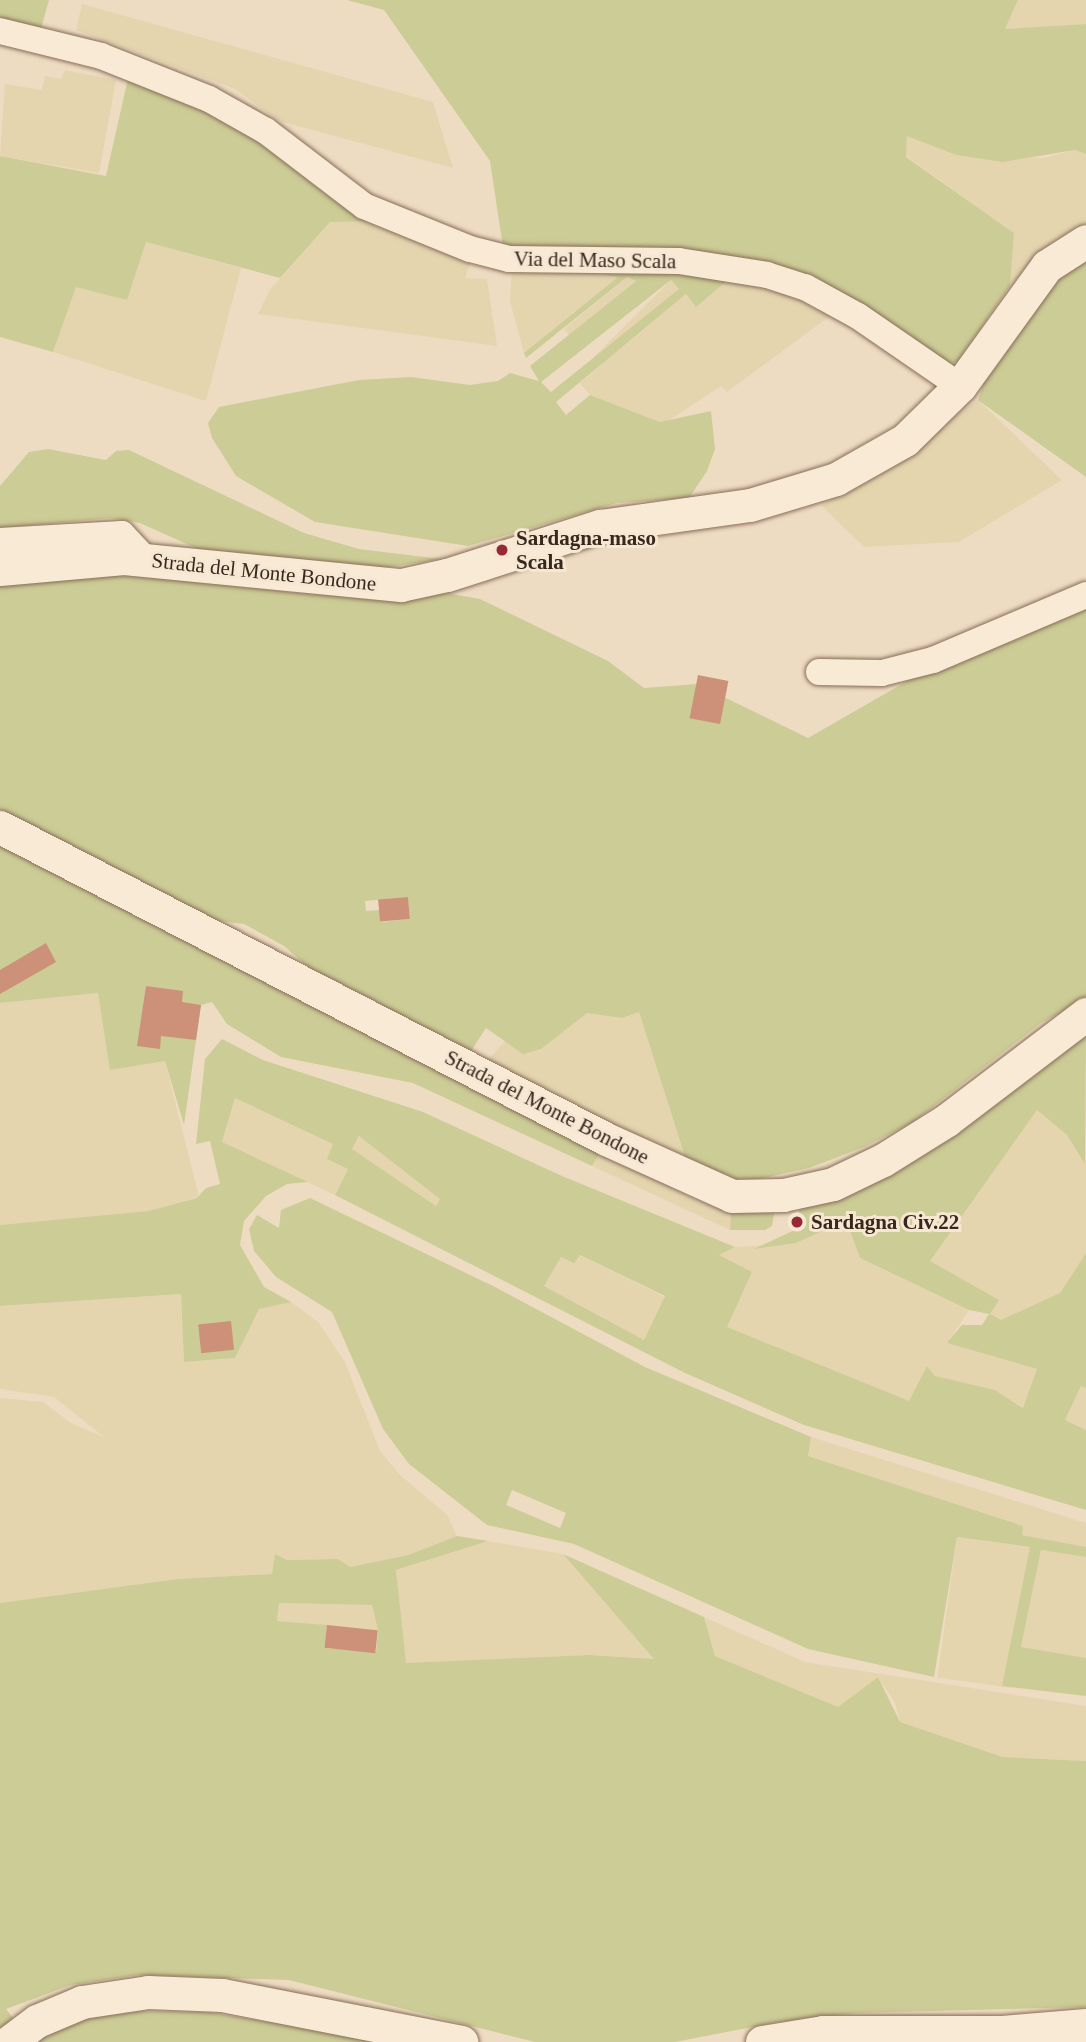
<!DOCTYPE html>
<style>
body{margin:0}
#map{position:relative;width:1086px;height:2042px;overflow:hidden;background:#eedcc2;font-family:"Times New Roman",serif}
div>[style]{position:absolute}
.farmland>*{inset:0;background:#e4d5af;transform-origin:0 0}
.green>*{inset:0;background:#cccc96}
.building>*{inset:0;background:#cc9178;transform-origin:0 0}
.roads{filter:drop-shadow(0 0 2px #886d59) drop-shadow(0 0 2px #886d59)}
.minor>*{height:26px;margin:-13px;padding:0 13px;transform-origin:13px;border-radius:13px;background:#f9ead5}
.tertiary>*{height:33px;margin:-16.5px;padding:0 16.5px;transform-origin:16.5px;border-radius:16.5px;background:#f9ead5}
.dots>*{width:19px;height:19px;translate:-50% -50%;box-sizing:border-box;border:4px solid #f5e7d2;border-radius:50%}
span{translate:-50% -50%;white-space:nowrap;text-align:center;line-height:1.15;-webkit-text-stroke:6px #f5e7d2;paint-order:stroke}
.street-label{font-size:21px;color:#38271d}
.poi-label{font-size:21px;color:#38271d;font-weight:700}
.left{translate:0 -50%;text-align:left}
</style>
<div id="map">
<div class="farmland">
<i style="clip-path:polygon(1018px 0,1086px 0,1086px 24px,1005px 29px)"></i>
<i style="clip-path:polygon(82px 4px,433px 102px,453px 168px,279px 121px,235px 89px,76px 30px)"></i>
<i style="clip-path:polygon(65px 70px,116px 80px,99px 173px,0 156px,5px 84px,42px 90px,45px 76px,61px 79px)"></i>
<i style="clip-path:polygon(907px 135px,956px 155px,1043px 158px,1075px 150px,1086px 154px,1086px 224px,1043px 248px,1010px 286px,1014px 233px,906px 156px)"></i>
<i style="clip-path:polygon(360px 219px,473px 256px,465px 278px,487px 279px,497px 346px,258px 314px,269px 291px,330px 222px)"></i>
<i style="clip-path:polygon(146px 242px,241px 268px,206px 401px,53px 352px,76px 286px)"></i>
<i style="clip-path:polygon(512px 266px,616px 267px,619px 276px,524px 353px,510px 301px)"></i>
<i style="clip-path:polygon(627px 277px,636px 281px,569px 335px,564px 329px)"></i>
<i style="clip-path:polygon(730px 278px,804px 292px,838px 310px,727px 392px,721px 386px,668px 421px,660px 422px,590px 395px,580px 383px,686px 294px)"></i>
<i style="left:671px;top:280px;width:13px;height:108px;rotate:45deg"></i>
<i style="clip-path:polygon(978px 400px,1062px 480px,959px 542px,864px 547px,822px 506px)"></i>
<i style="clip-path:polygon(98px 993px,165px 1061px,199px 1197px,148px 1211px,0 1225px,0 1003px)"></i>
<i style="clip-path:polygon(597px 1012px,622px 1018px,639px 1012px,687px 1163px,487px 1061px,506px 1040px,523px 1054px,587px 1013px)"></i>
<i style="clip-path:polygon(235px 1098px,334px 1144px,348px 1169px,335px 1195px,222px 1142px)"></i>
<i style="clip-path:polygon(1037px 1110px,1067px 1135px,1086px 1163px,1086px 1253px,1060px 1293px,1001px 1321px,989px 1315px,998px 1300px,929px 1261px)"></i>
<i style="clip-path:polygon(360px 1136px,440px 1199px,436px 1206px,351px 1149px)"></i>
<i style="clip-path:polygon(601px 1151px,695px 1200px,731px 1212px,730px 1230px,592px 1166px)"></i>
<i style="clip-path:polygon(846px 1219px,860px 1258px,969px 1310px,948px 1343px,1037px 1369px,1024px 1408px,995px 1390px,935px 1376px,927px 1366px,901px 1420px,767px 1343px,726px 1327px,752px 1272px,718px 1255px,735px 1247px,796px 1243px)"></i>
<i style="clip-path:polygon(579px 1255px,665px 1297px,644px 1340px,544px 1286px,561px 1256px)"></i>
<i style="clip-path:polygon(181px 1294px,184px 1362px,235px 1358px,259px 1309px,291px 1302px,318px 1322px,345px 1362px,380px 1451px,399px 1474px,447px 1515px,457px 1536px,408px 1555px,350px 1567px,338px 1559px,287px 1560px,275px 1555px,273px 1574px,177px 1579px,0 1603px,0 1398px,43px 1402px,71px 1423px,104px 1437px,54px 1397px,0 1389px,0 1306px)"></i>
<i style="clip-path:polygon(1081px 1386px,1086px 1388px,1086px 1430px,1065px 1420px)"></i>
<i style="clip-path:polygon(811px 1437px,1086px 1523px,1086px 1547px,1022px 1535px,1022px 1526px,808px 1456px)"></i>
<i style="left:957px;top:1537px;width:75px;height:142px;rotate:8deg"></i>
<i style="clip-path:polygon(488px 1541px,563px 1554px,655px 1659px,590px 1655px,405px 1664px,396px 1570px)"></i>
<i style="clip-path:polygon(1041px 1550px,1086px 1557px,1086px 1658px,1021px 1648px)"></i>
<i style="clip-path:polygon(279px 1603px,373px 1605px,378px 1630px,277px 1621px)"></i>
<i style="clip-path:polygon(704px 1617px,805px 1662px,1086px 1706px,1086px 1761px,1003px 1757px,900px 1722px,895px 1703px,878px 1677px,839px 1708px,715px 1656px)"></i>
</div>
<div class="green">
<i style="clip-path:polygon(0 0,49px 0,40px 32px,0 22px)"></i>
<i style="clip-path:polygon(347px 0,1018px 0,1005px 29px,1086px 24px,1086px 154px,1075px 150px,1003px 162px,956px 155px,907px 136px,906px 157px,1014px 233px,1010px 286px,957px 362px,949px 363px,820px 287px,503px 247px,490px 161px,384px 10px)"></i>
<i style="clip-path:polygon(129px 74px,231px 117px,371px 221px,330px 222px,280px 278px,146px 242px,127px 300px,76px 287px,53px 352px,0 337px,0 156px,106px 176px)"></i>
<i style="clip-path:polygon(1086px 256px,1086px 477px,978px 400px,986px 376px,1049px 285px)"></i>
<i style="clip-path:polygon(evenodd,616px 267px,730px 278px,696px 307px,686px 294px,556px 402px,566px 415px,590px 395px,660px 422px,711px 411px,715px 449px,707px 471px,689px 498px,617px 503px,468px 546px,315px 522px,236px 476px,212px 438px,208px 423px,219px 407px,359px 380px,411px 377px,470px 385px,498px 381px,510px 373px,539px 381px,530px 366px,636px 281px,627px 277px,526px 358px,524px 353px,618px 277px,605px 275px,616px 267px,671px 280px,679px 289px,551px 392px,541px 382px,671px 280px)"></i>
<i style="clip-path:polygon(48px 449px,106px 460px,116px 451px,129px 450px,304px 533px,359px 549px,441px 559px,382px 568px,198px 549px,140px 523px,111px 518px,0 528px,0 486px,29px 452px)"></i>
<i style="clip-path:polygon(evenodd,130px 573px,298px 593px,378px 597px,446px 593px,480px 599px,608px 661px,644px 688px,697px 684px,808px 738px,923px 672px,1086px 606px,1086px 999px,1041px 1023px,913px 1122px,864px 1147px,809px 1168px,759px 1179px,726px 1179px,687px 1163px,639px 1012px,622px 1018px,587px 1013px,541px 1049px,523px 1054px,486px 1028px,471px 1051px,308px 967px,284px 946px,244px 924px,212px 920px,0 809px,0 584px,130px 573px,408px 897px,410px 919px,381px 922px,380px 910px,366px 911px,365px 901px,408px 897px)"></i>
<i style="clip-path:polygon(0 842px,601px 1151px,592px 1166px,413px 1083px,281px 1057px,227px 1024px,212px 1002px,201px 1005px,184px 1125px,165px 1061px,110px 1070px,98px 993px,0 1003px)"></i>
<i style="clip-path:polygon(evenodd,1086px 1032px,1085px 1164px,1067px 1135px,1037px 1110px,930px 1261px,999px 1300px,990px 1314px,1001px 1320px,1060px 1293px,1086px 1253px,1086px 1388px,1081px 1386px,1065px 1420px,1086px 1430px,1086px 1510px,804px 1425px,685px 1373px,335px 1195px,348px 1169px,327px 1159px,333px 1144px,235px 1098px,222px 1142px,308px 1182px,287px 1184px,266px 1196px,244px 1221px,240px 1245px,264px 1287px,291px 1302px,259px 1309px,235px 1358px,184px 1362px,181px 1294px,0 1306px,0 1225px,148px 1211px,197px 1198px,206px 1188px,220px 1184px,210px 1141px,196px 1144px,205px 1059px,222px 1039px,263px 1060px,423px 1112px,562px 1176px,735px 1247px,719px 1255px,752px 1272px,727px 1327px,909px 1401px,927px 1366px,935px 1376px,995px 1390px,1023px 1408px,1037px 1369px,947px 1343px,962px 1325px,982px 1325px,989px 1314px,969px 1310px,860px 1258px,846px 1220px,796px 1243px,754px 1249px,797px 1229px,800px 1205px,1086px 1032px,359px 1136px,440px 1199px,436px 1206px,352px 1149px,359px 1136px,1086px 1032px,580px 1255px,665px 1296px,644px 1340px,544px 1286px,561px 1257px,574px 1263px,580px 1255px)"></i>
<i style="clip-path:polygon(evenodd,310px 1198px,495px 1287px,645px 1367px,811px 1437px,808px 1456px,1023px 1526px,1022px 1535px,1086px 1547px,1086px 1557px,1041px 1550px,1021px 1647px,1086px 1658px,1086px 1696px,1002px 1686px,1030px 1547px,957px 1537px,934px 1677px,808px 1649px,574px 1544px,487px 1525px,409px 1464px,383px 1429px,332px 1312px,276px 1277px,254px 1251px,249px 1229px,257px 1215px,279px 1228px,281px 1210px,310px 1198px,512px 1490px,566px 1513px,560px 1528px,506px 1505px,512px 1490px)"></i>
<i style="clip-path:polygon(775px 1208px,772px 1226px,765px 1230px,730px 1230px,731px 1212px)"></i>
<i style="clip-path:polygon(evenodd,457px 1536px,488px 1541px,396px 1570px,406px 1663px,590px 1655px,654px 1659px,563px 1554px,704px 1617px,715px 1656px,838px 1707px,878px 1677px,900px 1722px,1003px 1757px,1086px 1761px,1086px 2007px,856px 2013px,778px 2022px,675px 2042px,535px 2042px,289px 1980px,137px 1975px,71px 1985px,6px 2009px,28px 2038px,78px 2019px,143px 2011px,207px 2012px,390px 2042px,0 2042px,0 1603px,177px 1579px,272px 1574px,275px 1554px,287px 1560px,338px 1559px,350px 1567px,408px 1555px,457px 1536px,279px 1603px,372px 1605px,378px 1630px,376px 1652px,326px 1648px,327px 1625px,277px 1621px,279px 1603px)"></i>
</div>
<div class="building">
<i style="left:698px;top:675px;width:31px;height:44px;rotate:11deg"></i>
<i style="left:408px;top:897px;width:22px;height:30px;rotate:85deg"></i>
<i style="clip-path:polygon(46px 943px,56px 962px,0 994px,0 970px)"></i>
<i style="clip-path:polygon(146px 986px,183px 991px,182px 1002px,201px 1005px,196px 1040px,161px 1036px,160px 1049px,137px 1046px)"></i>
<i style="left:231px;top:1321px;width:29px;height:33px;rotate:84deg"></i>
<i style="left:327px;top:1625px;width:51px;height:23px;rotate:6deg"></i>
</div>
<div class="roads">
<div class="minor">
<i style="left:0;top:31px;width:104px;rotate:13.9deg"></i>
<i style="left:101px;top:56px;width:116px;rotate:21.7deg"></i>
<i style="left:209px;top:99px;width:65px;rotate:29.3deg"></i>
<i style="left:266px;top:131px;width:123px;rotate:37.4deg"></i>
<i style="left:364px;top:206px;width:114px;rotate:22.1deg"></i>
<i style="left:470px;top:249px;width:40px;rotate:14.4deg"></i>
<i style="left:509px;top:259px;width:170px;rotate:0.7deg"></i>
<i style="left:679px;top:261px;width:89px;rotate:9deg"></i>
<i style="left:767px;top:275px;width:40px;rotate:18deg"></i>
<i style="left:805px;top:287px;width:60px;rotate:28.7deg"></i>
<i style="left:858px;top:316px;width:124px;rotate:34.5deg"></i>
<i style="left:0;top:541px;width:122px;rotate:-3.3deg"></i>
<i style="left:122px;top:534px;width:35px;rotate:47deg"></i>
<i style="left:819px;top:672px;width:63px;rotate:0.9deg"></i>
<i style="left:882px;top:673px;width:53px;rotate:-14.3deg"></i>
<i style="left:933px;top:660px;width:166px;rotate:-23deg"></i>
</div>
<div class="tertiary">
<i style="left:0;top:569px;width:124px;rotate:-5.1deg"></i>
<i style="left:124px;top:558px;width:278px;rotate:5.6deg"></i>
<i style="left:401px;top:585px;width:47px;rotate:-12.3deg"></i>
<i style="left:447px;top:575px;width:161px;rotate:-17.8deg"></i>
<i style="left:600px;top:526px;width:151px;rotate:-8deg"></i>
<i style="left:750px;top:505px;width:90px;rotate:-16.8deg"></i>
<i style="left:836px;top:479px;width:79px;rotate:-29.5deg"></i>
<i style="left:905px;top:440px;width:77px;rotate:-44.5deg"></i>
<i style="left:960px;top:386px;width:148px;rotate:-54.1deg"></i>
<i style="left:1047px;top:266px;width:46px;rotate:-32.7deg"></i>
<i style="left:0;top:827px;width:682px;rotate:27.24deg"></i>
<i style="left:606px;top:1139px;width:138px;rotate:24.3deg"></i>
<i style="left:732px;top:1196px;width:51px;rotate:-1.1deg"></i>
<i style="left:783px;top:1195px;width:51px;rotate:-12.4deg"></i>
<i style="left:833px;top:1184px;width:55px;rotate:-25.6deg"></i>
<i style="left:883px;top:1160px;width:75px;rotate:-32deg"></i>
<i style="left:947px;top:1120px;width:175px;rotate:-37.3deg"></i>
<i style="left:9px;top:2042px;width:35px;rotate:-37deg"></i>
<i style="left:37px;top:2021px;width:49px;rotate:-22.9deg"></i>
<i style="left:82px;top:2002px;width:67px;rotate:-8.6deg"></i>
<i style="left:148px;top:1992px;width:74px;rotate:2.3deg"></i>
<i style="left:222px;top:1995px;width:244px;rotate:11.1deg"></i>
<i style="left:762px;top:2042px;width:62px;rotate:-9.3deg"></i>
<i style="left:823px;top:2032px;width:179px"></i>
<i style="left:1002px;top:2032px;width:84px;rotate:-4.8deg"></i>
</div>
</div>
<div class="dots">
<i style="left:502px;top:550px;background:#972936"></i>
<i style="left:797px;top:1222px;background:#972936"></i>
</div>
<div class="street-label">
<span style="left:595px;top:260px;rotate:1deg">Via del Maso Scala</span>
<span style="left:264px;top:572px;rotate:6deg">Strada del Monte Bondone</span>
<span style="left:547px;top:1107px;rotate:27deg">Strada del Monte Bondone</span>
</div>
<div class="poi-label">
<span class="left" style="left:516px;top:550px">Sardagna-maso<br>Scala</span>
<span class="left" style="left:811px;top:1222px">Sardagna Civ.22</span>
</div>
</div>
